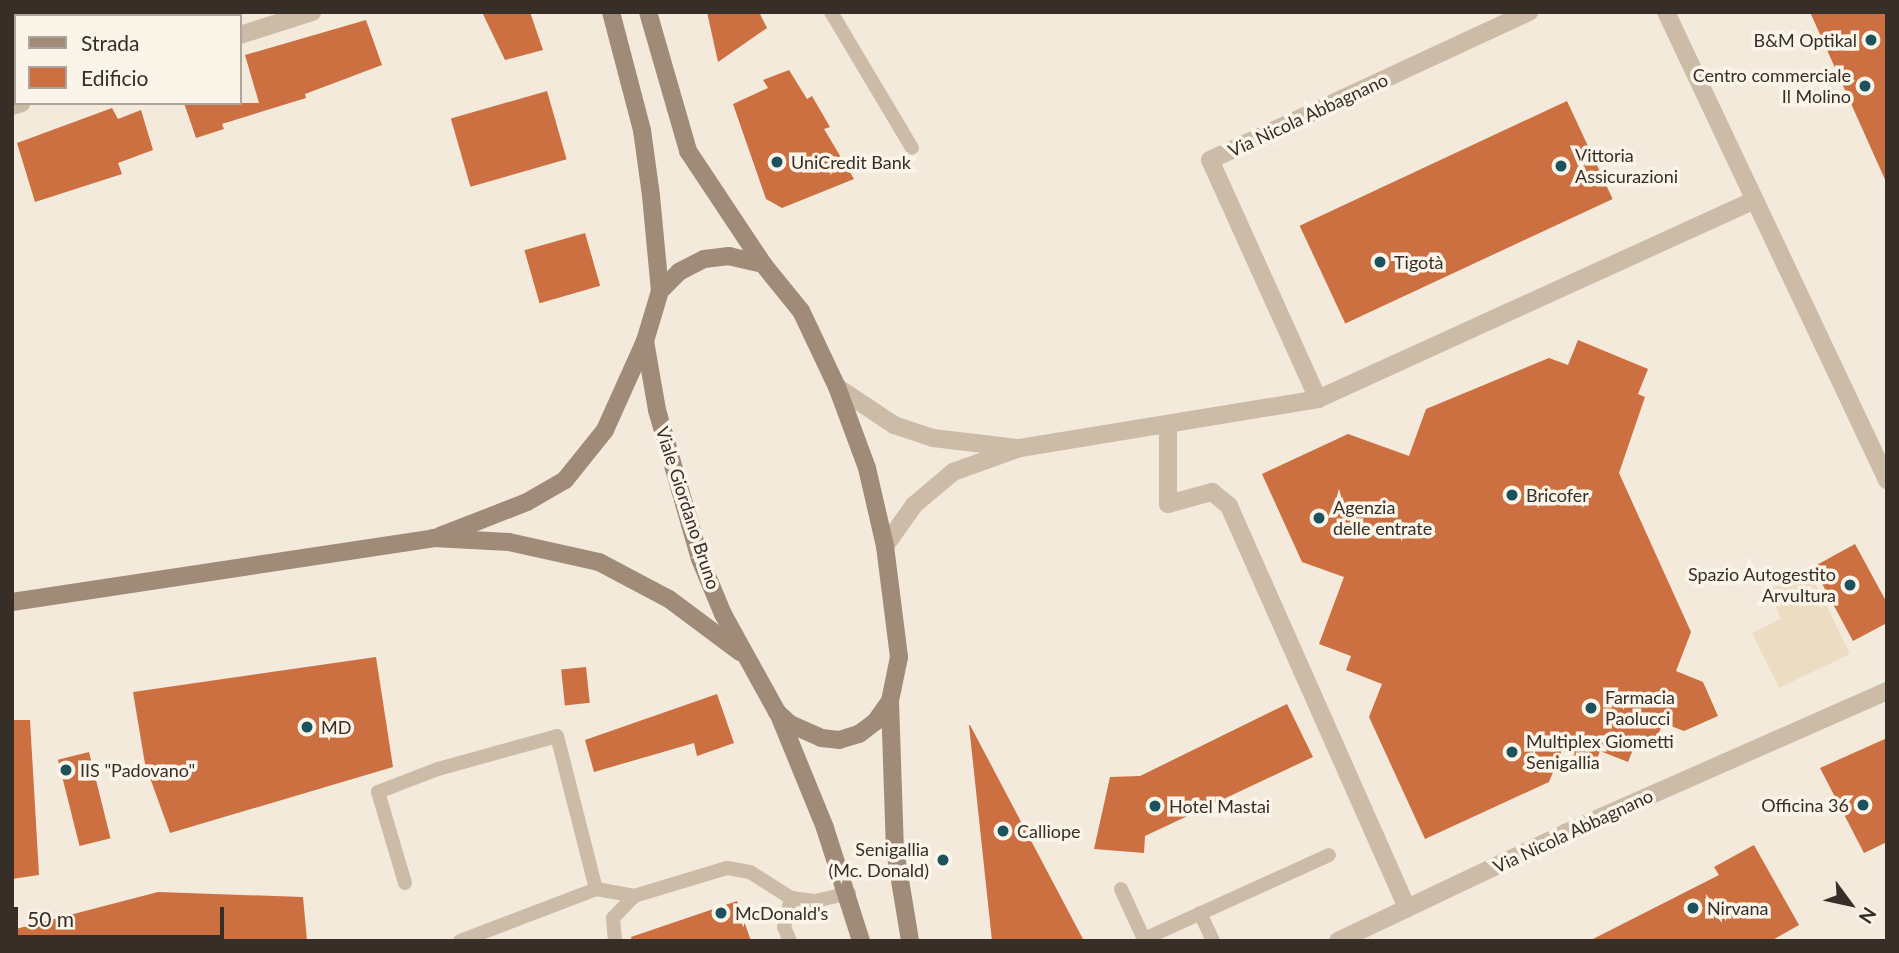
<!DOCTYPE html>
<meta charset="utf-8">
<style>
body{margin:0}
#map{position:relative;width:1899px;height:953px;overflow:hidden;background:#f3eadc;font-family:Lato,sans-serif}
div>[style]{position:absolute}
.plaza>*{inset:0;background:#ecddc2}
.building>*{inset:0;background:#cc6f41;transform-origin:0 0}
.lane>*{height:14px;margin:-7px;padding:0 7px;transform-origin:7px;border-radius:7px;background:#ccbba7}
.street>*{height:18px;margin:-9px;padding:0 9px;transform-origin:9px;border-radius:9px;background:#ccbba7}
.secondary>*{height:18px;margin:-9px;padding:0 9px;transform-origin:9px;border-radius:9px;background:#a08a78}
.dots>*{width:19px;height:19px;translate:-50% -50%;box-sizing:border-box;border:4px solid #fbf4e9;border-radius:50%}
span{translate:-50% -50%;white-space:nowrap;text-align:center;line-height:1.15;-webkit-text-stroke:7px #fbf4e9;paint-order:stroke}
.poi-label{font-size:18px;color:#382e28}
.right{translate:-100% -50%;text-align:right}
.left{translate:0 -50%;text-align:left}
.street-label{font-size:18px;color:#382e28}
.frame{position:absolute;inset:0;border:14px solid #382e28;pointer-events:none}
.legend{position:absolute;left:14px;top:14px;width:228px;height:91px;box-sizing:border-box;background:#fbf4e9;border:2px solid #ada59c;margin:0;padding:9px 12px;list-style:none;font-size:21px;color:#382e28}
.legend li{display:flex;align-items:center;gap:14px;height:35px}
.legend b{width:35px;border:2px solid #ada59c}
.north{position:absolute;left:1815px;top:869px;width:70px;height:70px;-webkit-text-stroke:5px #fbf4e9;paint-order:stroke;rotate:123deg;font-size:19px;font-weight:700;line-height:28px;text-align:center;color:#382e28}
.north::after{content:'';display:block;margin:auto;width:24px;height:32px;background:#382e28;clip-path:polygon(50% 0,100% 100%,50% 72%,0 100%)}
.scale{position:absolute;left:14px;top:907px;width:210px;height:32px;box-sizing:border-box;border:4px solid #382e28;border-top:0;padding-left:9px;font-size:21px;line-height:24px;white-space:nowrap;color:#382e28;-webkit-text-stroke:5px #fbf4e9;paint-order:stroke}
</style>
<div id="map">
<div class="plaza">
<i style="clip-path:polygon(1809px 570px,1850px 654px,1779px 688px,1752px 633px,1781px 619px,1768px 590px)"></i>
</div>
<div class="building">
<i style="clip-path:polygon(482px 12px,530px 12px,543px 50px,505px 60px)"></i>
<i style="clip-path:polygon(707px 12px,759px 12px,767px 28px,718px 62px)"></i>
<i style="clip-path:polygon(1810px 12px,1887px 12px,1887px 184px)"></i>
<i style="clip-path:polygon(366px 20px,382px 65px,305px 94px,306px 98px,222px 124px,224px 129px,196px 138px,184px 103px,259px 103px,245px 55px)"></i>
<i style="clip-path:polygon(789px 70px,807px 99px,812px 96px,830px 127px,824px 129px,854px 179px,782px 208px,766px 199px,733px 104px,768px 88px,763px 80px)"></i>
<i style="left:547px;top:91px;width:71px;height:100px;rotate:74deg"></i>
<i style="left:1567px;top:101px;width:108px;height:295px;rotate:65deg"></i>
<i style="clip-path:polygon(112px 108px,118px 119px,141px 110px,153px 150px,118px 163px,122px 174px,35px 202px,17px 143px)"></i>
<i style="left:585px;top:233px;width:55px;height:63px;rotate:74deg"></i>
<i style="clip-path:polygon(1578px 340px,1648px 369px,1638px 394px,1645px 397px,1619px 473px,1691px 632px,1676px 671px,1703px 682px,1718px 716px,1684px 731px,1663px 723px,1655px 742px,1639px 735px,1628px 762px,1600px 751px,1595px 764px,1562px 750px,1549px 782px,1425px 839px,1369px 717px,1382px 684px,1346px 670px,1351px 656px,1319px 644px,1344px 577px,1302px 562px,1262px 474px,1348px 434px,1409px 456px,1426px 409px,1549px 358px,1568px 365px)"></i>
<i style="clip-path:polygon(1855px 544px,1887px 603px,1887px 623px,1853px 641px,1813px 567px)"></i>
<i style="clip-path:polygon(376px 657px,393px 767px,170px 833px,145px 764px,133px 692px)"></i>
<i style="left:586px;top:667px;width:36px;height:25px;rotate:84deg"></i>
<i style="clip-path:polygon(717px 694px,734px 743px,697px 756px,694px 743px,594px 772px,585px 740px)"></i>
<i style="clip-path:polygon(1287px 704px,1313px 757px,1145px 836px,1144px 853px,1094px 849px,1110px 777px,1140px 776px)"></i>
<i style="clip-path:polygon(12px 720px,30px 720px,39px 875px,12px 879px)"></i>
<i style="clip-path:polygon(969px 725px,970px 725px,1084px 941px,992px 941px)"></i>
<i style="clip-path:polygon(1887px 738px,1887px 842px,1864px 853px,1820px 768px)"></i>
<i style="left:89px;top:752px;width:89px;height:32px;rotate:76deg"></i>
<i style="clip-path:polygon(1754px 845px,1799px 925px,1771px 941px,1589px 941px,1719px 875px,1714px 867px)"></i>
<i style="clip-path:polygon(158px 892px,303px 897px,307px 941px,12px 941px,12px 930px)"></i>
<i style="clip-path:polygon(737px 901px,751px 941px,632px 941px,631px 937px)"></i>
</div>
<div class="lane">
<i style="left:831px;top:12px;width:158px;rotate:59.2deg"></i>
<i style="left:405px;top:883px;width:95px;rotate:-106.5deg"></i>
<i style="left:378px;top:792px;width:64px;rotate:-21deg"></i>
<i style="left:438px;top:769px;width:123px;rotate:-15.5deg"></i>
<i style="left:557px;top:736px;width:158px;rotate:75.7deg"></i>
<i style="left:1121px;top:889px;width:55px;rotate:65.3deg"></i>
<i style="left:1144px;top:939px;width:203px;rotate:-24.4deg"></i>
<i style="left:1200px;top:913px;width:31px;rotate:65deg"></i>
<i style="left:460px;top:941px;width:146px;rotate:-20.9deg"></i>
<i style="left:596px;top:889px;width:39px;rotate:10deg"></i>
<i style="left:615px;top:941px;width:23px;rotate:-95deg"></i>
<i style="left:613px;top:918px;width:30px;rotate:-46deg"></i>
<i style="left:634px;top:896px;width:97px;rotate:-16.8deg"></i>
<i style="left:727px;top:868px;width:23px;rotate:10deg"></i>
<i style="left:750px;top:872px;width:49px;rotate:32.4deg"></i>
<i style="left:791px;top:898px;width:24px;rotate:7deg"></i>
<i style="left:815px;top:901px;width:35px;rotate:-13deg"></i>
<i style="left:790px;top:941px;width:15px;rotate:-113deg"></i>
<i style="left:784px;top:927px;width:30px;rotate:-76deg"></i>
</div>
<div class="street">
<i style="left:198px;top:12px;width:4px;rotate:76deg"></i>
<i style="left:1666px;top:12px;width:518px;rotate:64.72deg"></i>
<i style="left:240px;top:35px;width:76px;rotate:-17.7deg"></i>
<i style="left:12px;top:106px;width:10px;rotate:-17deg"></i>
<i style="left:837px;top:387px;width:69px;rotate:33.7deg"></i>
<i style="left:894px;top:425px;width:41px;rotate:18.4deg"></i>
<i style="left:933px;top:438px;width:85px;rotate:6.8deg"></i>
<i style="left:1318px;top:399px;width:480px;rotate:-24.5deg"></i>
<i style="left:1168px;top:424px;width:80px;rotate:90deg"></i>
<i style="left:1168px;top:504px;width:46px;rotate:-15.3deg"></i>
<i style="left:1212px;top:492px;width:22px;rotate:39deg"></i>
<i style="left:1229px;top:506px;width:440px;rotate:66.1deg"></i>
<i style="left:885px;top:546px;width:50px;rotate:-54.7deg"></i>
<i style="left:914px;top:505px;width:51px;rotate:-40.2deg"></i>
<i style="left:953px;top:472px;width:71px;rotate:-19.7deg"></i>
<i style="left:1020px;top:448px;width:302px;rotate:-9.3deg"></i>
<i style="left:1318px;top:399px;width:262px;rotate:-114.3deg"></i>
<i style="left:1210px;top:160px;width:352px;rotate:-24.9deg"></i>
<i style="left:1338px;top:941px;width:251px;rotate:-25.4deg"></i>
<i style="left:1565px;top:833px;width:352px;rotate:-23.8deg"></i>
</div>
<div class="secondary">
<i style="left:611px;top:12px;width:122px;rotate:75.3deg"></i>
<i style="left:642px;top:130px;width:67px;rotate:82.2deg"></i>
<i style="left:651px;top:196px;width:95px;rotate:84.6deg"></i>
<i style="left:660px;top:291px;width:52px;rotate:106.7deg"></i>
<i style="left:645px;top:341px;width:70px;rotate:80.1deg"></i>
<i style="left:657px;top:410px;width:155px;rotate:73.9deg"></i>
<i style="left:700px;top:559px;width:60px;rotate:67.3deg"></i>
<i style="left:723px;top:614px;width:112px;rotate:61.1deg"></i>
<i style="left:777px;top:712px;width:18px;rotate:43deg"></i>
<i style="left:790px;top:724px;width:34px;rotate:24deg"></i>
<i style="left:821px;top:738px;width:18px;rotate:6deg"></i>
<i style="left:839px;top:740px;width:21px;rotate:-17deg"></i>
<i style="left:859px;top:734px;width:21px;rotate:-37deg"></i>
<i style="left:876px;top:721px;width:24px;rotate:-55deg"></i>
<i style="left:890px;top:701px;width:45px;rotate:-78.4deg"></i>
<i style="left:899px;top:657px;width:112px;rotate:-97.2deg"></i>
<i style="left:885px;top:546px;width:80px;rotate:-103deg"></i>
<i style="left:867px;top:468px;width:86px;rotate:-110.3deg"></i>
<i style="left:837px;top:387px;width:84px;rotate:-115.3deg"></i>
<i style="left:801px;top:311px;width:60px;rotate:-129deg"></i>
<i style="left:763px;top:264px;width:35px;rotate:-167deg"></i>
<i style="left:729px;top:256px;width:25px;rotate:173deg"></i>
<i style="left:704px;top:259px;width:28px;rotate:153deg"></i>
<i style="left:679px;top:272px;width:27px;rotate:135deg"></i>
<i style="left:648px;top:12px;width:145px;rotate:73.9deg"></i>
<i style="left:688px;top:151px;width:136px;rotate:56.4deg"></i>
<i style="left:440px;top:536px;width:93px;rotate:-21.3deg"></i>
<i style="left:527px;top:502px;width:44px;rotate:-30.1deg"></i>
<i style="left:565px;top:480px;width:64px;rotate:-51.3deg"></i>
<i style="left:605px;top:430px;width:98px;rotate:-65.8deg"></i>
<i style="left:12px;top:602px;width:426px;rotate:-8.6deg"></i>
<i style="left:433px;top:538px;width:76px;rotate:3deg"></i>
<i style="left:509px;top:542px;width:92px;rotate:12.5deg"></i>
<i style="left:599px;top:562px;width:79px;rotate:27.9deg"></i>
<i style="left:669px;top:599px;width:89px;rotate:36.7deg"></i>
<i style="left:890px;top:701px;width:149px;rotate:88.1deg"></i>
<i style="left:895px;top:850px;width:92px;rotate:80.6deg"></i>
<i style="left:779px;top:715px;width:122px;rotate:67.8deg"></i>
<i style="left:825px;top:828px;width:119px;rotate:72.3deg"></i>
</div>
<div class="dots">
<i style="left:1871px;top:40px;background:#1b525c"></i>
<i style="left:1865px;top:86px;background:#1b525c"></i>
<i style="left:777px;top:162px;background:#1b525c"></i>
<i style="left:1561px;top:166px;background:#1b525c"></i>
<i style="left:1380px;top:262px;background:#1b525c"></i>
<i style="left:1512px;top:495px;background:#1b525c"></i>
<i style="left:1319px;top:518px;background:#1b525c"></i>
<i style="left:1850px;top:585px;background:#1b525c"></i>
<i style="left:1591px;top:708px;background:#1b525c"></i>
<i style="left:307px;top:727px;background:#1b525c"></i>
<i style="left:1512px;top:752px;background:#1b525c"></i>
<i style="left:66px;top:770px;background:#1b525c"></i>
<i style="left:1863px;top:805px;background:#1b525c"></i>
<i style="left:1155px;top:806px;background:#1b525c"></i>
<i style="left:1003px;top:831px;background:#1b525c"></i>
<i style="left:943px;top:860px;background:#1b525c"></i>
<i style="left:1693px;top:908px;background:#1b525c"></i>
<i style="left:721px;top:913px;background:#1b525c"></i>
</div>
<div class="poi-label">
<span class="right" style="left:1857px;top:40px">B&amp;M Optikal</span>
<span class="right" style="left:1851px;top:86px">Centro commerciale<br>Il Molino</span>
<span class="left" style="left:1575px;top:166px">Vittoria<br>Assicurazioni</span>
<span class="left" style="left:791px;top:162px">UniCredit Bank</span>
<span class="left" style="left:1394px;top:262px">Tigotà</span>
<span class="left" style="left:1526px;top:495px">Bricofer</span>
<span class="left" style="left:1333px;top:518px">Agenzia<br>delle entrate</span>
<span class="right" style="left:1836px;top:585px">Spazio Autogestito<br>Arvultura</span>
<span class="left" style="left:1605px;top:708px">Farmacia<br>Paolucci</span>
<span class="left" style="left:321px;top:727px">MD</span>
<span class="left" style="left:1526px;top:752px">Multiplex Giometti<br>Senigallia</span>
<span class="left" style="left:80px;top:770px">IIS "Padovano"</span>
<span class="right" style="left:1849px;top:805px">Officina 36</span>
<span class="left" style="left:1169px;top:806px">Hotel Mastai</span>
<span class="left" style="left:1017px;top:831px">Calliope</span>
<span class="right" style="left:929px;top:860px">Senigallia<br>(Mc. Donald)</span>
<span class="left" style="left:1707px;top:908px">Nirvana</span>
<span class="left" style="left:735px;top:913px">McDonald's</span>
</div>
<div class="street-label">
<span style="left:1308px;top:115px;rotate:-25deg">Via Nicola Abbagnano</span>
<span style="left:688px;top:508px;rotate:72deg">Viale Giordano Bruno</span>
<span style="left:1573px;top:831px;rotate:-25deg">Via Nicola Abbagnano</span>
</div>
<div class="frame"></div>
<ul class="legend">
<li><b style="height:9px;background:#a08a78"></b>Strada</li>
<li><b style="height:19px;background:#cc6f41"></b>Edificio</li>
</ul>
<div class="north">N</div>
<div class="scale">50 m</div>
</div>
